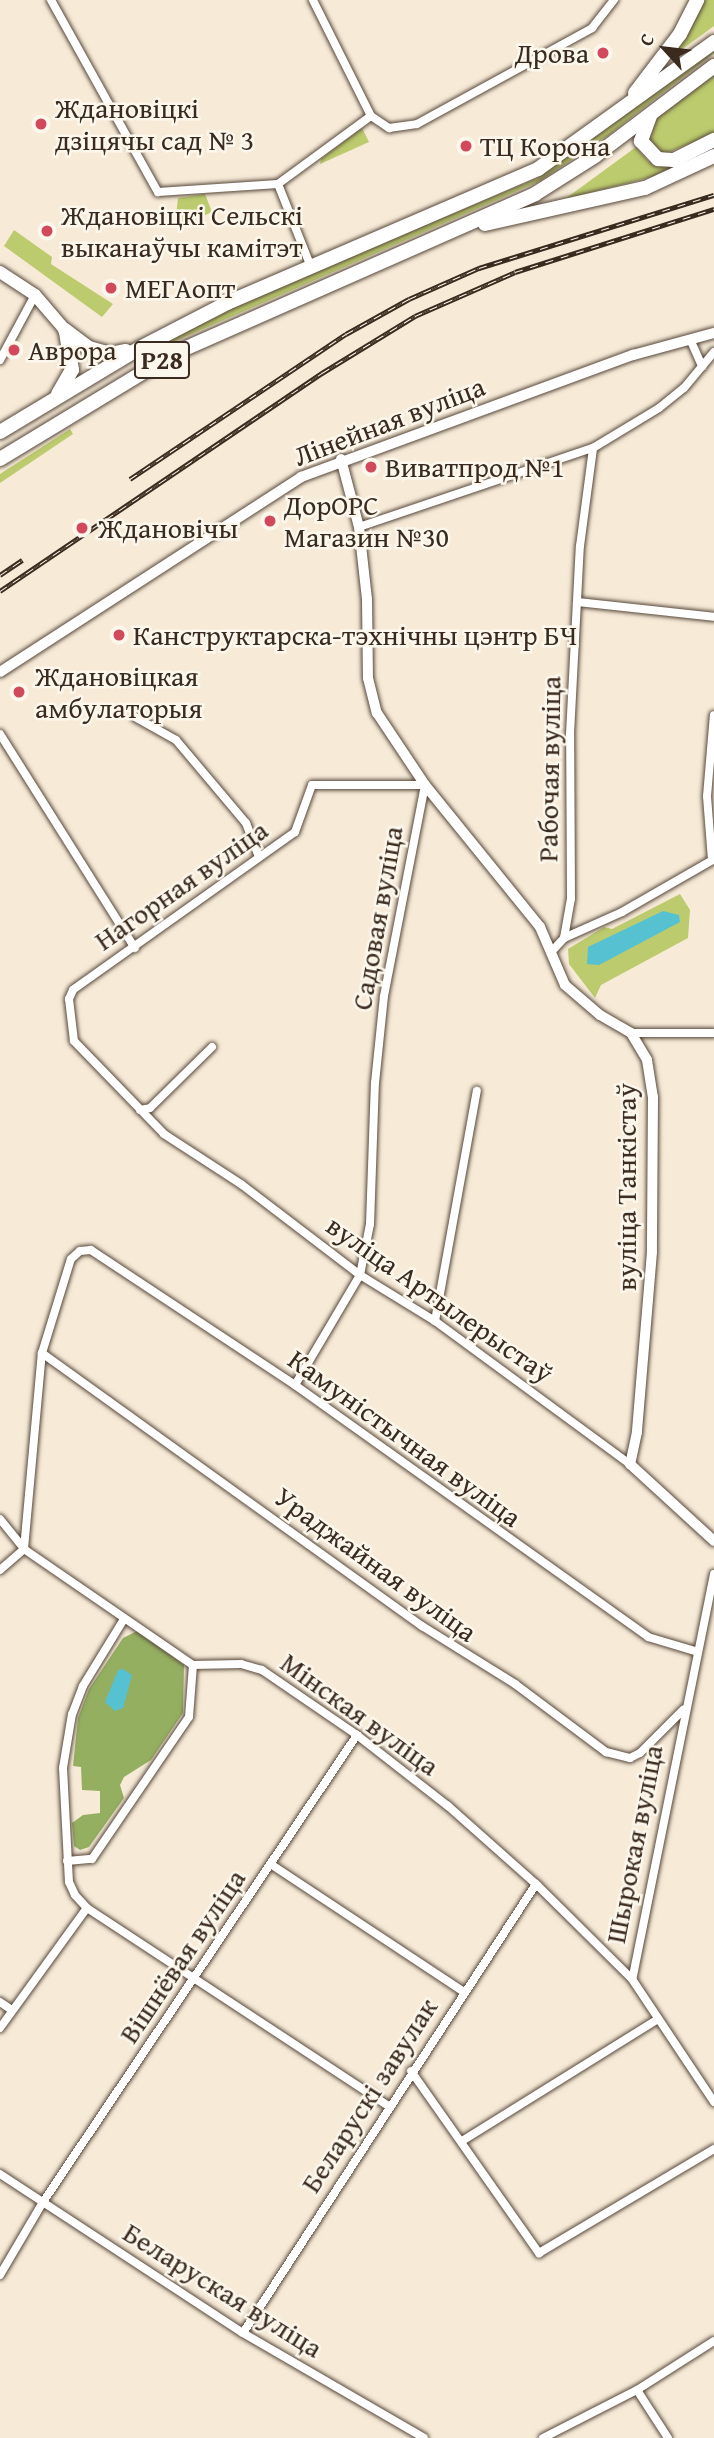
<!DOCTYPE html>
<meta charset="utf-8">
<style>
body{margin:0}
#map{position:relative;width:714px;height:2438px;overflow:hidden;background:#f7ebd8;font-family:"Gentium Book Plus",serif}
div>[style]{position:absolute}
.green>*{inset:0;background:#bccb6e}
.forest>*{inset:0;background:#95af61}
.water>*{inset:0;background:#56c1d1}
.roads{filter:drop-shadow(0 0 2px #57473a) drop-shadow(0 0 2px #57473a)}
.street>*{height:8px;margin:-4px;padding:0 4px;transform-origin:4px;border-radius:4px;background:#fff}
.secondary>*{height:10px;margin:-5px;padding:0 5px;transform-origin:5px;border-radius:5px;background:#fff}
.primary>*{height:12px;margin:-6px;padding:0 6px;transform-origin:6px;border-radius:6px;background:#fff}
.highway>*{height:14px;margin:-7px;padding:0 7px;transform-origin:7px;border-radius:7px;background:#fff}
.rail>*{height:5px;margin-top:-2.5px;transform-origin:0;background:repeating-linear-gradient(90deg,#fbf7ec 0 8px,#3b2a1e 0 16px);box-sizing:border-box;border-block:2px solid #3b2a1e}
.dots>*{width:19px;height:19px;translate:-50% -50%;box-sizing:border-box;border:4px solid #fbf7ec;border-radius:50%}
span{translate:-50% -50%;white-space:nowrap;text-align:center;line-height:1.15;-webkit-text-stroke:5px #fbf7ec;paint-order:stroke}
.shield-label span{padding:2px 5px;background:#fbf7ec;border:2px solid;border-radius:5px;-webkit-text-stroke-width:0}
.shield-label{font-size:26px;color:#3b2a1e;font-weight:700}
.poi-label{font-size:28px;color:#3b2a1e}
.right{translate:-100% -50%;text-align:right}
.left{translate:0 -50%;text-align:left}
.street-label{font-size:28px;color:#3b2a1e}
.north{position:absolute;left:630px;top:14px;width:70px;height:70px;-webkit-text-stroke:5px #fbf7ec;paint-order:stroke;rotate:297deg;font-size:19px;font-weight:700;line-height:28px;text-align:center;color:#3b2a1e}
.north::after{content:'';display:block;margin:auto;width:24px;height:32px;background:#3b2a1e;clip-path:polygon(50% 0,100% 100%,50% 72%,0 100%)}
</style>
<div id="map">
<div class="green">
<i style="clip-path:polygon(701px 0,714px 0,714px 26px,673px 56px)"></i>
<i style="clip-path:polygon(714px 47px,714px 53px,610px 134px,540px 181px,135px 359px,128px 358px,279px 286px,538px 178px)"></i>
<i style="clip-path:polygon(714px 75px,714px 134px,662px 155px,644px 134px,650px 122px)"></i>
<i style="clip-path:polygon(362px 128px,369px 142px,320px 164px,321px 159px)"></i>
<i style="clip-path:polygon(636px 147px,648px 161px,665px 168px,714px 150px,667px 173px,565px 199px)"></i>
<i style="clip-path:polygon(205px 194px,212px 212px,181px 226px,176px 216px,178px 198px)"></i>
<i style="clip-path:polygon(14px 230px,52px 257px,51px 264px,113px 304px,102px 317px,4px 246px)"></i>
<i style="clip-path:polygon(70px 429px,73px 434px,0 483px,0 474px)"></i>
<i style="clip-path:polygon(680px 894px,690px 910px,688px 938px,601px 985px,595px 998px,569px 964px,568px 949px,604px 927px,612px 929px)"></i>
</div>
<div class="forest">
<i style="clip-path:polygon(137px 1631px,184px 1665px,183px 1713px,151px 1760px,124px 1777px,120px 1785px,124px 1798px,89px 1847px,80px 1850px,74px 1846px,72px 1823px,83px 1815px,100px 1813px,100px 1791px,82px 1790px,81px 1767px,73px 1766px,78px 1718px,89px 1689px,123px 1638px)"></i>
</div>
<div class="water">
<i style="clip-path:polygon(663px 911px,679px 915px,680px 922px,599px 965px,587px 964px,588px 947px)"></i>
<i style="clip-path:polygon(123px 1669px,132px 1675px,123px 1708px,115px 1711px,105px 1702px,118px 1670px)"></i>
</div>
<div class="roads">
<div class="street">
<i style="left:51px;top:0;width:220px;rotate:60.9deg"></i>
<i style="left:158px;top:192px;width:120px;rotate:-3.8deg"></i>
<i style="left:278px;top:184px;width:89px;rotate:68.3deg"></i>
<i style="left:371px;top:116px;width:22px;rotate:34deg"></i>
<i style="left:389px;top:128px;width:28px;rotate:-8deg"></i>
<i style="left:417px;top:124px;width:200px;rotate:-28.7deg"></i>
<i style="left:592px;top:28px;width:36px;rotate:-52deg"></i>
<i style="left:278px;top:184px;width:115px;rotate:-36.2deg"></i>
<i style="left:371px;top:116px;width:130px;rotate:-116.6deg"></i>
<i style="left:690px;top:339px;width:30px;rotate:66deg"></i>
<i style="left:0;top:360px;width:74px;rotate:-61.7deg"></i>
<i style="left:359px;top:527px;width:247px;rotate:-18.7deg"></i>
<i style="left:577px;top:602px;width:138px;rotate:6.2deg"></i>
<i style="left:135px;top:717px;width:47px;rotate:29.3deg"></i>
<i style="left:176px;top:740px;width:109px;rotate:49.9deg"></i>
<i style="left:246px;top:823px;width:34px;rotate:69deg"></i>
<i style="left:0;top:734px;width:253px;rotate:57.8deg"></i>
<i style="left:712px;top:860px;width:64px;rotate:-94.5deg"></i>
<i style="left:707px;top:796px;width:81px;rotate:-85.1deg"></i>
<i style="left:564px;top:938px;width:64px;rotate:-24.1deg"></i>
<i style="left:622px;top:912px;width:106px;rotate:-29.9deg"></i>
<i style="left:553px;top:950px;width:16px;rotate:-47deg"></i>
<i style="left:564px;top:938px;width:40px;rotate:-80deg"></i>
<i style="left:571px;top:899px;width:165px;rotate:-90.3deg"></i>
<i style="left:570px;top:734px;width:188px;rotate:-87deg"></i>
<i style="left:580px;top:546px;width:99px;rotate:-82.4deg"></i>
<i style="left:593px;top:448px;width:77px;rotate:-31.2deg"></i>
<i style="left:659px;top:408px;width:32px;rotate:-39deg"></i>
<i style="left:684px;top:388px;width:47px;rotate:-50.2deg"></i>
<i style="left:631px;top:1033px;width:83px"></i>
<i style="left:140px;top:1110px;width:10px;rotate:-11deg"></i>
<i style="left:150px;top:1108px;width:87px;rotate:-44.5deg"></i>
<i style="left:435px;top:1321px;width:234px;rotate:-79.7deg"></i>
<i style="left:42px;top:1353px;width:468px;rotate:35.7deg"></i>
<i style="left:422px;top:1626px;width:110px;rotate:31.9deg"></i>
<i style="left:515px;top:1684px;width:114px;rotate:36.8deg"></i>
<i style="left:606px;top:1752px;width:25px;rotate:14deg"></i>
<i style="left:630px;top:1758px;width:11px;rotate:-27deg"></i>
<i style="left:640px;top:1753px;width:61px;rotate:-45deg"></i>
<i style="left:295px;top:1385px;width:128px;rotate:-59.4deg"></i>
<i style="left:360px;top:1275px;width:52px;rotate:-78.9deg"></i>
<i style="left:370px;top:1224px;width:141px;rotate:-88deg"></i>
<i style="left:375px;top:1083px;width:87px;rotate:-84.1deg"></i>
<i style="left:384px;top:996px;width:215px;rotate:-79deg"></i>
<i style="left:425px;top:785px;width:113px;rotate:180deg"></i>
<i style="left:312px;top:785px;width:50px;rotate:109.9deg"></i>
<i style="left:295px;top:832px;width:272px;rotate:144.6deg"></i>
<i style="left:73px;top:990px;width:10px;rotate:114deg"></i>
<i style="left:69px;top:999px;width:42px;rotate:83.2deg"></i>
<i style="left:74px;top:1041px;width:129px;rotate:45.9deg"></i>
<i style="left:164px;top:1134px;width:92px;rotate:33deg"></i>
<i style="left:241px;top:1184px;width:150px;rotate:37.4deg"></i>
<i style="left:360px;top:1275px;width:88px;rotate:31.5deg"></i>
<i style="left:435px;top:1321px;width:242px;rotate:36.3deg"></i>
<i style="left:0;top:1519px;width:38px;rotate:51deg"></i>
<i style="left:24px;top:1549px;width:205px;rotate:34.5deg"></i>
<i style="left:193px;top:1665px;width:48px;rotate:-1.2deg"></i>
<i style="left:241px;top:1664px;width:22px;rotate:16deg"></i>
<i style="left:262px;top:1670px;width:115px;rotate:34.4deg"></i>
<i style="left:357px;top:1735px;width:115px;rotate:38deg"></i>
<i style="left:448px;top:1806px;width:118px;rotate:41.6deg"></i>
<i style="left:536px;top:1884px;width:135px;rotate:44.7deg"></i>
<i style="left:0;top:1570px;width:32px;rotate:-41deg"></i>
<i style="left:24px;top:1549px;width:197px;rotate:-84.8deg"></i>
<i style="left:42px;top:1353px;width:98px;rotate:-72.9deg"></i>
<i style="left:71px;top:1259px;width:12px;rotate:-42deg"></i>
<i style="left:80px;top:1251px;width:11px;rotate:-5deg"></i>
<i style="left:91px;top:1250px;width:245px;rotate:33.5deg"></i>
<i style="left:295px;top:1385px;width:434px;rotate:35.5deg"></i>
<i style="left:648px;top:1637px;width:52px;rotate:16.7deg"></i>
<i style="left:714px;top:1574px;width:413px;rotate:101.4deg"></i>
<i style="left:632px;top:1979px;width:148px;rotate:56.3deg"></i>
<i style="left:124px;top:1619px;width:79px;rotate:121.5deg"></i>
<i style="left:83px;top:1686px;width:30px;rotate:111deg"></i>
<i style="left:72px;top:1714px;width:55px;rotate:99.5deg"></i>
<i style="left:63px;top:1768px;width:114px;rotate:87deg"></i>
<i style="left:69px;top:1882px;width:14px;rotate:65deg"></i>
<i style="left:75px;top:1895px;width:18px;rotate:47deg"></i>
<i style="left:87px;top:1908px;width:360px;rotate:33.3deg"></i>
<i style="left:67px;top:1861px;width:25px;rotate:-5deg"></i>
<i style="left:92px;top:1859px;width:172px;rotate:-55.7deg"></i>
<i style="left:189px;top:1717px;width:52px;rotate:-85.6deg"></i>
<i style="left:272px;top:1865px;width:230px;rotate:33.5deg"></i>
<i style="left:0;top:2002px;width:14px;rotate:34deg"></i>
<i style="left:0;top:2028px;width:148px;rotate:-54.1deg"></i>
<i style="left:411px;top:2071px;width:223px;rotate:54.9deg"></i>
<i style="left:539px;top:2253px;width:204px;rotate:-30.7deg"></i>
<i style="left:462px;top:2141px;width:231px;rotate:-31.9deg"></i>
<i style="left:0;top:2174px;width:290px;rotate:33.2deg"></i>
<i style="left:243px;top:2333px;width:209px;rotate:30.1deg"></i>
<i style="left:0;top:2275px;width:85px;rotate:-59.5deg"></i>
<i style="left:43px;top:2202px;width:563px;rotate:-56.08deg"></i>
<i style="left:243px;top:2333px;width:536px;rotate:-56.87deg"></i>
<i style="left:637px;top:2390px;width:57px;rotate:57.1deg"></i>
<i style="left:543px;top:2438px;width:106px;rotate:-27.1deg"></i>
<i style="left:637px;top:2390px;width:91px;rotate:-32.5deg"></i>
</div>
<div class="secondary">
<i style="left:341px;top:459px;width:70px;rotate:75.2deg"></i>
<i style="left:359px;top:527px;width:72px;rotate:83.7deg"></i>
<i style="left:367px;top:599px;width:79px;rotate:89.3deg"></i>
<i style="left:368px;top:678px;width:36px;rotate:76deg"></i>
<i style="left:377px;top:713px;width:87px;rotate:56.3deg"></i>
<i style="left:425px;top:785px;width:183px;rotate:51deg"></i>
<i style="left:540px;top:927px;width:63px;rotate:66.7deg"></i>
<i style="left:565px;top:985px;width:46px;rotate:40.6deg"></i>
<i style="left:600px;top:1015px;width:36px;rotate:30deg"></i>
<i style="left:631px;top:1033px;width:31px;rotate:59deg"></i>
<i style="left:647px;top:1060px;width:37px;rotate:81deg"></i>
<i style="left:653px;top:1097px;width:155px;rotate:90.4deg"></i>
<i style="left:652px;top:1252px;width:181px;rotate:94.8deg"></i>
<i style="left:637px;top:1432px;width:33px;rotate:102deg"></i>
<i style="left:630px;top:1464px;width:114px;rotate:42.5deg"></i>
<i style="left:0;top:672px;width:359px;rotate:-32.9deg"></i>
<i style="left:301px;top:477px;width:354px;rotate:-20.2deg"></i>
<i style="left:633px;top:355px;width:84px;rotate:-15.2deg"></i>
</div>
<div class="primary">
<i style="left:0;top:272px;width:42px;rotate:33.3deg"></i>
<i style="left:35px;top:295px;width:46px;rotate:49.4deg"></i>
</div>
<div class="highway">
<i style="left:635px;top:93px;width:74px;rotate:-52.7deg"></i>
<i style="left:680px;top:34px;width:38px;rotate:-63deg"></i>
<i style="left:650px;top:116px;width:27px;rotate:110deg"></i>
<i style="left:641px;top:141px;width:25px;rotate:47deg"></i>
<i style="left:658px;top:159px;width:16px;rotate:4deg"></i>
<i style="left:674px;top:160px;width:45px;rotate:-26.6deg"></i>
<i style="left:485px;top:224px;width:164px;rotate:-12.7deg"></i>
<i style="left:645px;top:188px;width:76px;rotate:-24.9deg"></i>
<i style="left:65px;top:330px;width:30px;rotate:37deg"></i>
<i style="left:89px;top:348px;width:22px;rotate:16deg"></i>
<i style="left:110px;top:354px;width:16px;rotate:-11deg"></i>
<i style="left:58px;top:394px;width:28px;rotate:-60deg"></i>
<i style="left:72px;top:370px;width:38px;rotate:-99deg"></i>
<i style="left:0;top:432px;width:163px;rotate:-31deg"></i>
<i style="left:140px;top:348px;width:98px;rotate:-27.3deg"></i>
<i style="left:227px;top:303px;width:339px;rotate:-23.3deg"></i>
<i style="left:538px;top:169px;width:217px;rotate:-35.8deg"></i>
<i style="left:0;top:459px;width:205px;rotate:-31.2deg"></i>
<i style="left:175px;top:353px;width:394px;rotate:-23.8deg"></i>
<i style="left:535px;top:194px;width:71px;rotate:-32.3deg"></i>
<i style="left:595px;top:156px;width:149px;rotate:-37.1deg"></i>
</div>
</div>
<div class="rail">
<i style="left:130px;top:479px;width:260px;rotate:-33.9deg"></i>
<i style="left:346px;top:334px;width:72px;rotate:-29.1deg"></i>
<i style="left:409px;top:299px;width:77px;rotate:-23.9deg"></i>
<i style="left:479px;top:268px;width:246px;rotate:-17.3deg"></i>
<i style="left:0;top:575px;width:27px;rotate:-34deg"></i>
<i style="left:0;top:591px;width:389px;rotate:-34.1deg"></i>
<i style="left:322px;top:373px;width:109px;rotate:-31.5deg"></i>
<i style="left:415px;top:316px;width:109px;rotate:-23.7deg"></i>
<i style="left:515px;top:272px;width:209px;rotate:-17.6deg"></i>
</div>
<div class="dots">
<i style="left:603px;top:53px;background:#d1495b"></i>
<i style="left:41px;top:124px;background:#d1495b"></i>
<i style="left:466px;top:146px;background:#d1495b"></i>
<i style="left:47px;top:231px;background:#d1495b"></i>
<i style="left:111px;top:288px;background:#d1495b"></i>
<i style="left:14px;top:350px;background:#d1495b"></i>
<i style="left:371px;top:467px;background:#d1495b"></i>
<i style="left:270px;top:521px;background:#d1495b"></i>
<i style="left:82px;top:528px;background:#d1495b"></i>
<i style="left:119px;top:635px;background:#d1495b"></i>
<i style="left:19px;top:692px;background:#d1495b"></i>
</div>
<div class="shield-label">
<span style="left:162px;top:360px">Р28</span>
</div>
<div class="poi-label">
<span class="right" style="left:589px;top:53px">Дрова</span>
<span class="left" style="left:55px;top:124px">Ждановіцкі<br>дзіцячы сад № 3</span>
<span class="left" style="left:480px;top:146px">ТЦ Корона</span>
<span class="left" style="left:61px;top:231px">Ждановіцкі Сельскі<br>выканаўчы камітэт</span>
<span class="left" style="left:125px;top:288px">МЕГАопт</span>
<span class="left" style="left:28px;top:350px">Аврора</span>
<span class="left" style="left:385px;top:467px">Виватпрод №1</span>
<span class="left" style="left:284px;top:521px">ДорОРС<br>Магазин №30</span>
<span class="left" style="left:98px;top:528px">Ждановічы</span>
<span class="left" style="left:133px;top:635px">Канструктарска-тэхнічны цэнтр БЧ</span>
<span class="left" style="left:35px;top:692px">Ждановіцкая<br>амбулаторыя</span>
</div>
<div class="street-label">
<span style="left:389px;top:421px;rotate:-21deg">Лінейная вуліца</span>
<span style="left:549px;top:769px;rotate:-89deg">Рабочая вуліца</span>
<span style="left:181px;top:885px;rotate:-35deg">Нагорная вуліца</span>
<span style="left:377px;top:918px;rotate:-80deg">Садовая вуліца</span>
<span style="left:626px;top:1187px;rotate:-90deg">вуліца Танкістаў</span>
<span style="left:440px;top:1299px;rotate:35deg">вуліца Артылерыстаў</span>
<span style="left:405px;top:1438px;rotate:36deg">Камуністычная вуліца</span>
<span style="left:376px;top:1564px;rotate:36deg">Ураджайная вуліца</span>
<span style="left:360px;top:1714px;rotate:36deg">Мінская вуліца</span>
<span style="left:634px;top:1844px;rotate:-79deg">Шырокая вуліца</span>
<span style="left:182px;top:1956px;rotate:-56deg">Вішнёвая вуліца</span>
<span style="left:369px;top:2095px;rotate:-57deg">Беларускі завулак</span>
<span style="left:223px;top:2290px;rotate:32deg">Беларуская вуліца</span>
</div>
<div class="north">С</div>
</div>
